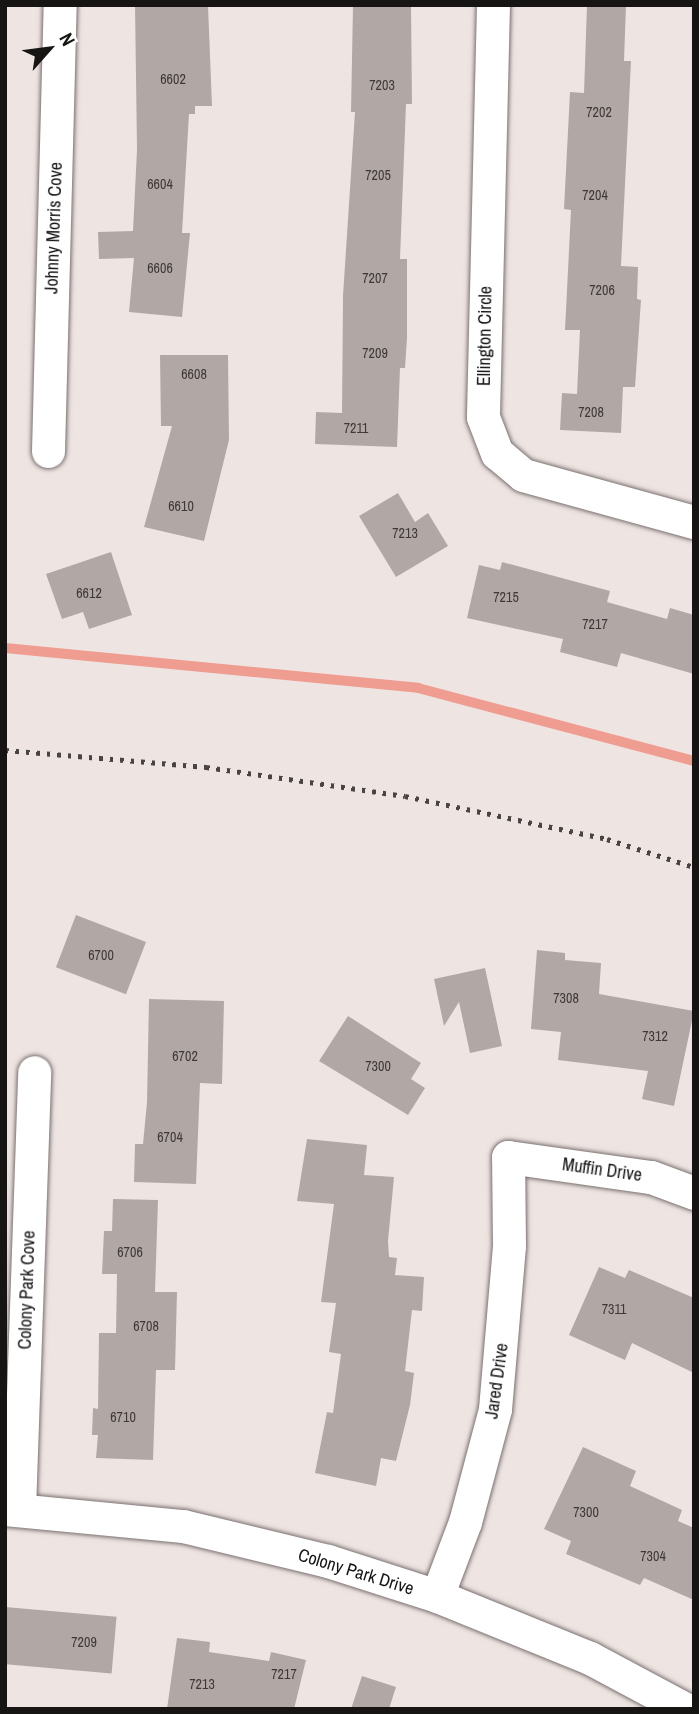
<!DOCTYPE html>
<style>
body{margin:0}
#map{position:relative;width:699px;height:1714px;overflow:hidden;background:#eee5e3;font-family:"Archivo Narrow",sans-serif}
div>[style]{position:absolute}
.stream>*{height:10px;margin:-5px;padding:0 5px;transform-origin:5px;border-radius:5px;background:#ef9c91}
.building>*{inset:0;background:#b1a8a6;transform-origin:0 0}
.roads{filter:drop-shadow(0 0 2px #7a7170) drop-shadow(0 0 2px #7a7170)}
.minor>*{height:33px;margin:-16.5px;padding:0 16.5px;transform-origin:16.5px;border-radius:16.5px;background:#fff}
.rail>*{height:5px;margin-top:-2.5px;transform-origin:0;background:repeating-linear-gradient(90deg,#484444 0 3.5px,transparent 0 10.5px)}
span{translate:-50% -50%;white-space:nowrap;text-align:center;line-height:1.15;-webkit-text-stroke:5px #fff;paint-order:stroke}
.number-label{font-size:14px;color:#3e3938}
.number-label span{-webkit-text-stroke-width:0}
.street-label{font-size:18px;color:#171414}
.frame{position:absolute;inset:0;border:7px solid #171414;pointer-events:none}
.north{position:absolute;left:14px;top:14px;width:70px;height:70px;-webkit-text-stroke:5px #fff;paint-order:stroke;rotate:62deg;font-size:19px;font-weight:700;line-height:28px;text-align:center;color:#171414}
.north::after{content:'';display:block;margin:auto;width:24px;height:32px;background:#171414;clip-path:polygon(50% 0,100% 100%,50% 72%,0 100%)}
</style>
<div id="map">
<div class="stream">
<i style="left:5px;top:648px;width:415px;rotate:5.5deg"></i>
<i style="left:418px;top:688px;width:285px;rotate:14.8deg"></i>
</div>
<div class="building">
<i style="clip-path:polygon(135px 5px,208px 5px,212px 106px,195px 106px,195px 114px,189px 114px,182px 233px,190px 233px,182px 317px,129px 312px,134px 258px,99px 259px,98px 232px,133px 231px,137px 150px)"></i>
<i style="clip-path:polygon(353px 5px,411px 5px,412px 104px,406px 104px,400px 259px,407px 259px,407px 338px,405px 368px,400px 368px,397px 447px,315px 444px,316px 412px,342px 413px,343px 296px,355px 112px,351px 112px)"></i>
<i style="clip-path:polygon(587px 5px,626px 5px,624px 61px,631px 61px,621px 266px,638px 267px,637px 299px,641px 300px,635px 387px,623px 387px,621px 433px,560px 430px,562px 393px,577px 394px,580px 330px,565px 330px,571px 210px,564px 209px,570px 92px,584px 93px)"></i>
<i style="clip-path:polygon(160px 355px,228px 355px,229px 440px,204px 541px,144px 527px,172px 426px,161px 426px)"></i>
<i style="clip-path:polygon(398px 493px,415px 522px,428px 513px,448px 546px,396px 577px,359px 516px)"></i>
<i style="clip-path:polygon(111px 552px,132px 615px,89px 629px,83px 612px,62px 619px,46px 574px)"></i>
<i style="clip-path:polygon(502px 562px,610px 591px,607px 602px,667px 619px,670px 608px,694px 615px,694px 674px,621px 653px,617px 667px,560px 652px,563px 639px,467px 618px,479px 565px,500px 570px)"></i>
<i style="left:76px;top:915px;width:75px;height:56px;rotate:21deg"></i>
<i style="clip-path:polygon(537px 950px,565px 953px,565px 960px,601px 963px,599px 994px,694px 1011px,674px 1106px,642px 1099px,648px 1071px,558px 1060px,561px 1032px,531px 1029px)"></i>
<i style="clip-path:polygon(485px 968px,502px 1046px,470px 1053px,459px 1002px,444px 1026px,434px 979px)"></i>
<i style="clip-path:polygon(149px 999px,224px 1001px,222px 1084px,200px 1083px,196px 1184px,134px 1182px,135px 1144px,143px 1144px,147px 1102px)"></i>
<i style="clip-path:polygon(348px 1016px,421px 1063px,411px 1079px,425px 1088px,408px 1115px,319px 1061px)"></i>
<i style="clip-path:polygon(307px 1139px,367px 1145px,364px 1175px,394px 1177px,388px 1241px,389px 1257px,397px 1258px,395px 1275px,424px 1277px,422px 1311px,412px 1310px,405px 1371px,414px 1373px,410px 1405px,396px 1461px,381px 1458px,376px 1486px,315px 1473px,327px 1412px,333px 1413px,341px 1354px,329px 1352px,336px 1303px,321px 1302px,334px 1204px,297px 1201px)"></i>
<i style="clip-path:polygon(113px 1199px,158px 1200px,155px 1292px,177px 1292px,175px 1370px,156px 1370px,153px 1460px,96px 1458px,98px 1435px,92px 1435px,93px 1408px,98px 1409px,99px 1333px,116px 1333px,117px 1274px,102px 1274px,104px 1231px,112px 1231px)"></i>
<i style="clip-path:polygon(599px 1267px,625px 1278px,629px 1270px,694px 1298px,694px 1373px,632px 1343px,625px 1360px,569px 1335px)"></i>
<i style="clip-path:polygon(583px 1447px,636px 1471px,630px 1486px,682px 1510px,678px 1521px,694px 1528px,694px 1600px,644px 1578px,640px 1585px,566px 1554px,571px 1541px,544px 1529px)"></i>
<i style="left:5px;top:1607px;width:112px;height:57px;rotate:5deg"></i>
<i style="clip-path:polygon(177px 1638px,210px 1642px,209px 1652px,269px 1661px,271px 1652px,306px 1660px,294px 1709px,167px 1709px)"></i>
<i style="clip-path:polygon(362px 1676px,396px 1687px,389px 1709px,351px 1709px)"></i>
</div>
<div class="roads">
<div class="minor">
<i style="left:493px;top:5px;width:412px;rotate:91.4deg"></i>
<i style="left:483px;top:417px;width:39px;rotate:69deg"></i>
<i style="left:497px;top:453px;width:34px;rotate:40deg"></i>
<i style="left:523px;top:475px;width:177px;rotate:15.4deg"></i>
<i style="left:48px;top:451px;width:446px;rotate:-88.5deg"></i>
<i style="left:5px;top:1509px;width:179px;rotate:5.5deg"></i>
<i style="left:183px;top:1526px;width:149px;rotate:13.6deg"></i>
<i style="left:328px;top:1561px;width:114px;rotate:17.8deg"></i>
<i style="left:437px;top:1596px;width:165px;rotate:22.1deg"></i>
<i style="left:590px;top:1658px;width:108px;rotate:28.2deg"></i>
<i style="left:19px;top:1509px;width:437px;rotate:-88deg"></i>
<i style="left:437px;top:1596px;width:79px;rotate:-69.3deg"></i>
<i style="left:465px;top:1522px;width:117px;rotate:-75.1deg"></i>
<i style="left:495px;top:1409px;width:164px;rotate:-85.1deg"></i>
<i style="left:509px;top:1246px;width:89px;rotate:-90.6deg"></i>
<i style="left:508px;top:1157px;width:144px;rotate:8deg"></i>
<i style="left:651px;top:1177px;width:46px;rotate:20.4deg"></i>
</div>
</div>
<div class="rail">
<i style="left:5px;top:750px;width:202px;rotate:4.8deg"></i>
<i style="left:206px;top:767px;width:201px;rotate:8.3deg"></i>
<i style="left:405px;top:796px;width:207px;rotate:12deg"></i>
<i style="left:607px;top:839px;width:91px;rotate:17.8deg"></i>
</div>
<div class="number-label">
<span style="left:173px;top:79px">6602</span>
<span style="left:382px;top:85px">7203</span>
<span style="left:599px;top:112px">7202</span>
<span style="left:378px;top:175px">7205</span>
<span style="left:160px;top:184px">6604</span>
<span style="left:595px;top:195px">7204</span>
<span style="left:160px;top:268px">6606</span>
<span style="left:375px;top:278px">7207</span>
<span style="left:602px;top:290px">7206</span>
<span style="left:375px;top:353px">7209</span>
<span style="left:194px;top:374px">6608</span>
<span style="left:591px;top:412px">7208</span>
<span style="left:356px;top:428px">7211</span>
<span style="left:181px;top:506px">6610</span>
<span style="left:405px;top:533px">7213</span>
<span style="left:89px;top:593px">6612</span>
<span style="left:506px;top:597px">7215</span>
<span style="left:595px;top:624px">7217</span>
<span style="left:101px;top:955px">6700</span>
<span style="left:566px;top:998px">7308</span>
<span style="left:655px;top:1036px">7312</span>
<span style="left:185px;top:1056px">6702</span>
<span style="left:378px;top:1066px">7300</span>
<span style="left:170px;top:1137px">6704</span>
<span style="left:130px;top:1252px">6706</span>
<span style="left:614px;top:1309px">7311</span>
<span style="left:146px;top:1326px">6708</span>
<span style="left:123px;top:1417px">6710</span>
<span style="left:586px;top:1512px">7300</span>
<span style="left:653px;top:1556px">7304</span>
<span style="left:84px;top:1642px">7209</span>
<span style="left:284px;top:1674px">7217</span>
<span style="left:202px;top:1684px">7213</span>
</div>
<div class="street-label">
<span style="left:54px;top:228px;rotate:-88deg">Johnny Morris Cove</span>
<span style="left:485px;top:336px;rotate:-89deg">Ellington Circle</span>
<span style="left:602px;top:1170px;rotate:8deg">Muffin Drive</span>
<span style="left:27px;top:1290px;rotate:-88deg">Colony Park Cove</span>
<span style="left:497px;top:1381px;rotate:-82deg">Jared Drive</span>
<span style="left:356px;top:1572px;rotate:17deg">Colony Park Drive</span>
</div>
<div class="frame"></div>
<div class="north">N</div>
</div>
